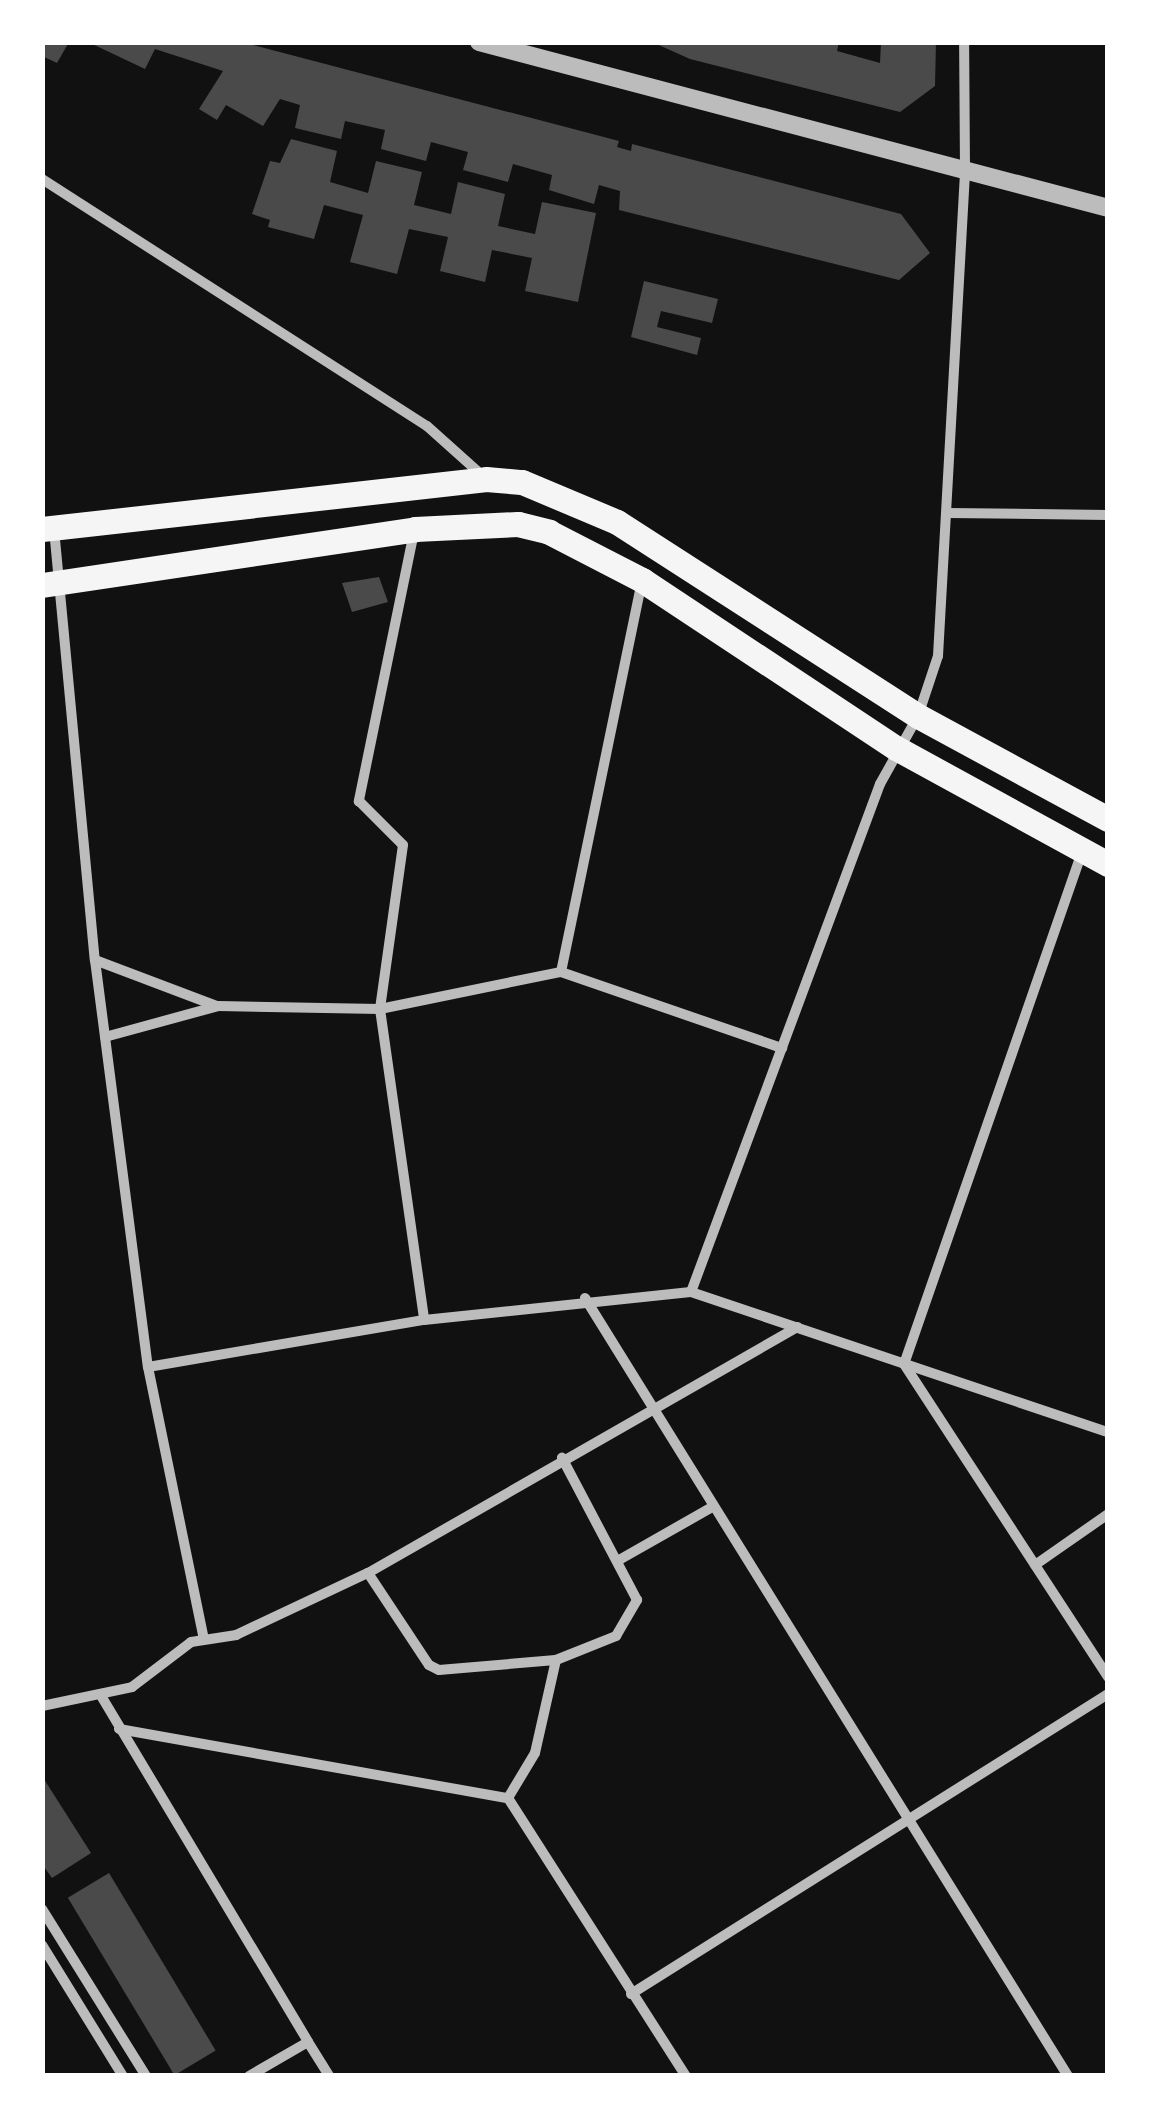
<!DOCTYPE html>
<style>
body{margin:0}
#map{position:relative;width:1150px;height:2118px;overflow:hidden;background:#111;font-family:"Noto Sans",sans-serif}
div>[style]{position:absolute}
.building>*{inset:0;background:#4a4a4a;transform-origin:0 0}
.minor>*{height:10px;margin:-5px;padding:0 5px;transform-origin:5px;border-radius:5px;background:#bcbcbc}
.tertiary>*{height:18px;margin:-9px;padding:0 9px;transform-origin:9px;border-radius:9px;background:#bcbcbc}
.primary>*{height:25px;margin:-12.5px;padding:0 12.5px;transform-origin:12.5px;border-radius:12.5px;background:#f5f5f5}
span{translate:-50% -50%;white-space:nowrap;text-align:center;line-height:1.15;-webkit-text-stroke:9px #fff;paint-order:stroke}
.frame{position:absolute;inset:0;border:45px solid #fff;pointer-events:none}
</style>
<div id="map">
<div class="building">
<i style="clip-path:polygon(42px 42px,69px 42px,57px 63px,42px 56px)"></i>
<i style="clip-path:polygon(88px 42px,242px 42px,619px 141px,617px 147px,631px 151px,632px 144px,901px 214px,930px 253px,899px 280px,619px 210px,620px 191px,599px 185px,594px 204px,549px 190px,552px 175px,513px 164px,508px 182px,463px 170px,468px 152px,431px 142px,426px 161px,381px 149px,385px 130px,345px 121px,341px 139px,295px 128px,300px 105px,280px 99px,263px 126px,226px 105px,217px 120px,199px 109px,223px 71px,155px 49px,145px 69px)"></i>
<i style="clip-path:polygon(652px 42px,839px 42px,837px 51px,880px 63px,881px 42px,936px 42px,935px 86px,900px 112px,690px 59px)"></i>
<i style="clip-path:polygon(291px 139px,337px 151px,330px 182px,368px 193px,376px 161px,422px 172px,414px 205px,451px 214px,458px 182px,505px 194px,498px 226px,535px 234px,542px 202px,596px 213px,578px 302px,525px 291px,532px 258px,492px 250px,485px 282px,440px 271px,448px 237px,409px 229px,397px 274px,350px 262px,363px 215px,324px 205px,314px 239px,268px 227px,270px 220px,252px 214px,270px 161px,280px 163px)"></i>
<i style="clip-path:polygon(644px 281px,718px 299px,712px 323px,661px 311px,657px 327px,701px 338px,697px 355px,631px 337px)"></i>
<i style="clip-path:polygon(379px 577px,388px 602px,352px 612px,342px 583px)"></i>
<i style="clip-path:polygon(42px 1776px,91px 1853px,52px 1878px,42px 1864px)"></i>
<i style="left:109px;top:1873px;width:207px;height:48px;rotate:59deg"></i>
</div>
<div class="minor">
<i style="left:42px;top:179px;width:457px;rotate:32.7deg"></i>
<i style="left:427px;top:426px;width:76px;rotate:41.8deg"></i>
<i style="left:948px;top:513px;width:160px;rotate:0.7deg"></i>
<i style="left:54px;top:529px;width:433px;rotate:84.6deg"></i>
<i style="left:95px;top:960px;width:410px;rotate:82.6deg"></i>
<i style="left:148px;top:1367px;width:278px;rotate:78.4deg"></i>
<i style="left:414px;top:532px;width:275px;rotate:101.6deg"></i>
<i style="left:359px;top:801px;width:62px;rotate:45deg"></i>
<i style="left:403px;top:845px;width:166px;rotate:98deg"></i>
<i style="left:380px;top:1009px;width:314px;rotate:81.9deg"></i>
<i style="left:1081px;top:855px;width:539px;rotate:109.17deg"></i>
<i style="left:904px;top:1364px;width:374px;rotate:56.9deg"></i>
<i style="left:95px;top:960px;width:130px;rotate:20.7deg"></i>
<i style="left:561px;top:972px;width:399px;rotate:-78.3deg"></i>
<i style="left:105px;top:1037px;width:117px;rotate:-15.3deg"></i>
<i style="left:218px;top:1006px;width:162px;rotate:1.1deg"></i>
<i style="left:380px;top:1009px;width:185px;rotate:-11.6deg"></i>
<i style="left:561px;top:972px;width:234px;rotate:19deg"></i>
<i style="left:691px;top:1292px;width:542px;rotate:-69.59deg"></i>
<i style="left:880px;top:784px;width:78px;rotate:-60.8deg"></i>
<i style="left:918px;top:716px;width:63px;rotate:-71.6deg"></i>
<i style="left:938px;top:656px;width:487px;rotate:-86.8deg"></i>
<i style="left:965px;top:170px;width:128px;rotate:-90.4deg"></i>
<i style="left:585px;top:1298px;width:916px;rotate:58.17deg"></i>
<i style="left:148px;top:1367px;width:280px;rotate:-9.7deg"></i>
<i style="left:424px;top:1320px;width:268px;rotate:-6deg"></i>
<i style="left:691px;top:1292px;width:440px;rotate:18.6deg"></i>
<i style="left:619px;top:1560px;width:109px;rotate:-29.6deg"></i>
<i style="left:1035px;top:1565px;width:89px;rotate:-34.9deg"></i>
<i style="left:368px;top:1573px;width:110px;rotate:56.5deg"></i>
<i style="left:429px;top:1665px;width:11px;rotate:27deg"></i>
<i style="left:439px;top:1670px;width:117px;rotate:-4.9deg"></i>
<i style="left:556px;top:1660px;width:65px;rotate:-21.8deg"></i>
<i style="left:616px;top:1636px;width:42px;rotate:-59.7deg"></i>
<i style="left:637px;top:1600px;width:161px;rotate:-117.8deg"></i>
<i style="left:100px;top:1694px;width:405px;rotate:59.1deg"></i>
<i style="left:42px;top:1706px;width:92px;rotate:-11.9deg"></i>
<i style="left:132px;top:1687px;width:74px;rotate:-37.3deg"></i>
<i style="left:191px;top:1642px;width:46px;rotate:-8.8deg"></i>
<i style="left:236px;top:1635px;width:146px;rotate:-25.2deg"></i>
<i style="left:368px;top:1573px;width:495px;rotate:-29.8deg"></i>
<i style="left:119px;top:1729px;width:395px;rotate:10.1deg"></i>
<i style="left:508px;top:1798px;width:330px;rotate:57.4deg"></i>
<i style="left:508px;top:1798px;width:52px;rotate:-59deg"></i>
<i style="left:535px;top:1753px;width:95px;rotate:-77.3deg"></i>
<i style="left:42px;top:1909px;width:197px;rotate:58.1deg"></i>
<i style="left:42px;top:1945px;width:154px;rotate:58.3deg"></i>
<i style="left:631px;top:1994px;width:563px;rotate:-32.17deg"></i>
<i style="left:249px;top:2076px;width:68px;rotate:-30deg"></i>
<i style="left:308px;top:2042px;width:40px;rotate:58deg"></i>
</div>
<div class="tertiary">
<i style="left:479px;top:42px;width:651px;rotate:14.78deg"></i>
</div>
<div class="primary">
<i style="left:42px;top:529px;width:447px;rotate:-6.4deg"></i>
<i style="left:486px;top:479px;width:36px;rotate:5deg"></i>
<i style="left:522px;top:482px;width:103px;rotate:22.8deg"></i>
<i style="left:617px;top:522px;width:358px;rotate:32.8deg"></i>
<i style="left:918px;top:716px;width:216px;rotate:28.5deg"></i>
<i style="left:42px;top:585px;width:377px;rotate:-8.5deg"></i>
<i style="left:415px;top:529px;width:103px;rotate:-2.8deg"></i>
<i style="left:518px;top:524px;width:32px;rotate:14deg"></i>
<i style="left:549px;top:532px;width:105px;rotate:27.3deg"></i>
<i style="left:642px;top:580px;width:305px;rotate:33.5deg"></i>
<i style="left:896px;top:748px;width:242px;rotate:28.7deg"></i>
</div>
<div class="frame"></div>
</div>
